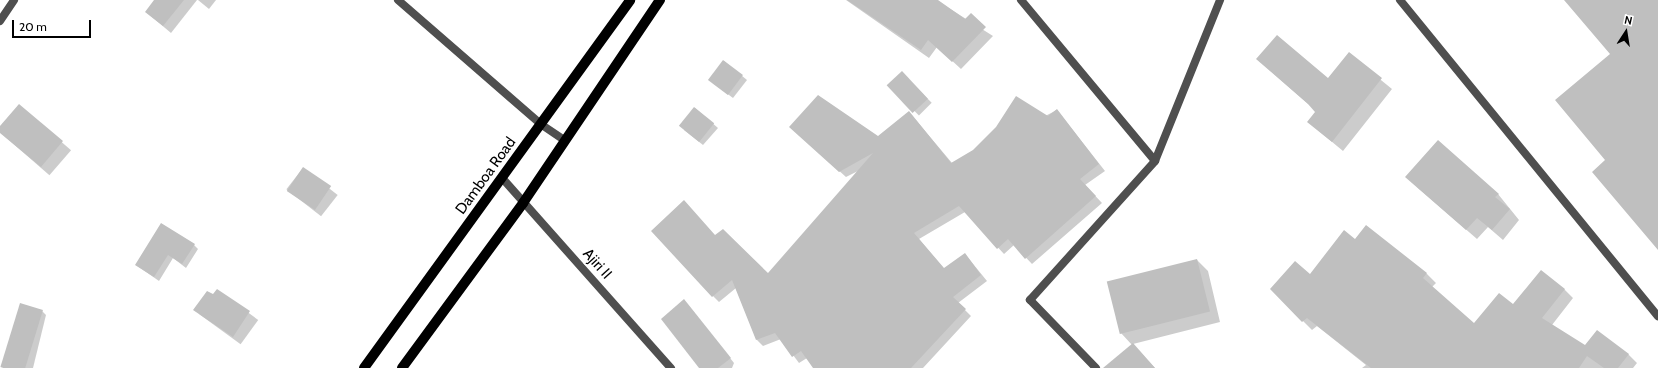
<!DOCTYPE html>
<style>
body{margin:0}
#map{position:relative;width:1658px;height:368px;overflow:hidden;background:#fff;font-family:Cabin,sans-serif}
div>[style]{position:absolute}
.shadow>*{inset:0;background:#0003;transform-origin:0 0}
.building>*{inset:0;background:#bfbfbf;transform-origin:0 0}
.minor>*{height:8px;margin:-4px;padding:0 4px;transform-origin:4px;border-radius:4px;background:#4f4f4f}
.primary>*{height:10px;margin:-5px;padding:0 5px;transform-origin:5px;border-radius:5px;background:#000}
span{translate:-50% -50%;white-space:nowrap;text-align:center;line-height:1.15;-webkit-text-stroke:3px #fff;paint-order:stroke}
.street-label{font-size:15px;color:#000}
.north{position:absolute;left:1606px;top:12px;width:40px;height:40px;-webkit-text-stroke:3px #fff;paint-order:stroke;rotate:12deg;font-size:11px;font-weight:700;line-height:16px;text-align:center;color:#000}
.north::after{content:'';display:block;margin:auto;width:14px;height:18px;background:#000;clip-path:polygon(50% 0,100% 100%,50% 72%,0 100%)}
.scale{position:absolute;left:12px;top:20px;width:79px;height:18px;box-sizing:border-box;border:2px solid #000;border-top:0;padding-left:5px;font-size:12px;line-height:14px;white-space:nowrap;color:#000;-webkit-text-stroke:3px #fff;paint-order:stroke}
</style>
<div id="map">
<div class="shadow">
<i style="clip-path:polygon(156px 0,197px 0,171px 33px,146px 12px)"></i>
<i style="clip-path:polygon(198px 0,216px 0,209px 9px)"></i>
<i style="clip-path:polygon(846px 0,936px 0,993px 36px,961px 69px,937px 47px,929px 58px)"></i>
<i style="clip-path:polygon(1349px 54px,1392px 89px,1343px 151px,1308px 122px,1316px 112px,1314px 109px,1257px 59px,1328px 80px)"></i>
<i style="clip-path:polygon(724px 61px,747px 80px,733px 98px,714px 84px)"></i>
<i style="left:902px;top:73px;width:42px;height:18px;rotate:45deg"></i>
<i style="left:19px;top:105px;width:69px;height:33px;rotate:41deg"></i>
<i style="clip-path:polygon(695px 108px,718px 128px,703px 145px,684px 130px)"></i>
<i style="clip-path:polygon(1057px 110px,1105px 171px,1085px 185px,1102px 203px,1032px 264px,1014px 245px,1004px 254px,965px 212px,919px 239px,944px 269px,965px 254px,987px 281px,958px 303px,971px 316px,923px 368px,814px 368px,807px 358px,799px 363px,781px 339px,763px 346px,757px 340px,736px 288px,719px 302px,713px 296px,716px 236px,768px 274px,858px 171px,846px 177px,797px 133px,878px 138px,915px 119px,952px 163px)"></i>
<i style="left:303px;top:168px;width:44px;height:27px;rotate:38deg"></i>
<i style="clip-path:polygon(1417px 187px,1498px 194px,1519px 220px,1503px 240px,1488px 227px,1477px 239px)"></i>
<i style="clip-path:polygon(1366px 226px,1427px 274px,1436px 283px,1432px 287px,1474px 324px,1513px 306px,1564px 289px,1573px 298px,1552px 325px,1586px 347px,1628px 354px,1637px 363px,1633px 368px,1362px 368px,1366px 365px,1317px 326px,1312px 330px,1271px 289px,1310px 276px,1355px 240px)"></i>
<i style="clip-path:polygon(194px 245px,198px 249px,186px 268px,173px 258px,159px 281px,136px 265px)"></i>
<i style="clip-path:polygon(1197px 260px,1208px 271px,1220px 322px,1133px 344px,1155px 368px,1106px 368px,1132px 345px,1121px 333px)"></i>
<i style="left:217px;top:290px;width:51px;height:30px;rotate:36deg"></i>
<i style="clip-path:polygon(688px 305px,734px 363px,732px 368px,700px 368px)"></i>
<i style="clip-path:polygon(42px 311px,46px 315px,33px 368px,3px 368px)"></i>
</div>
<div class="building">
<i style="clip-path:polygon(154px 0,184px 0,163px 26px,145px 12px)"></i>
<i style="clip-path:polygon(847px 0,938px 0,965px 19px,971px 13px,986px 27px,952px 62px,928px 40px,921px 50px)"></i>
<i style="clip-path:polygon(1564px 0,1658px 0,1658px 250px,1592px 172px,1605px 160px,1555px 100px,1610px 54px)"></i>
<i style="clip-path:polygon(1277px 35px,1328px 78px,1349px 52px,1382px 78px,1332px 142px,1307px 122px,1315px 112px,1308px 104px,1256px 59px)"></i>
<i style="left:723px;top:60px;width:25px;height:25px;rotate:37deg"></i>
<i style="left:902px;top:71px;width:38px;height:21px;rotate:47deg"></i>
<i style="clip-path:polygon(818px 95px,878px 136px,909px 111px,951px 163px,973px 150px,996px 127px,1016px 96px,1048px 116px,1057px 109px,1099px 164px,1080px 179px,1096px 196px,1025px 259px,1008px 239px,997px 249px,959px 206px,914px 233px,944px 268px,965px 253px,981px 275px,953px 297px,966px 309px,911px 368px,813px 368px,801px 351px,792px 357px,775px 333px,756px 340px,732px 280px,712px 297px,651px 231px,684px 200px,715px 235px,723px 229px,768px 273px,873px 153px,839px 172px,789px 127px)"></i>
<i style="clip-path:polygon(19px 104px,63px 141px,41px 167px,0 133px,0 126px)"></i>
<i style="left:694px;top:107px;width:26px;height:24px;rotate:39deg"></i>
<i style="clip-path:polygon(1438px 140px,1499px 194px,1495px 197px,1510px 209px,1492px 230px,1477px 218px,1466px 230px,1405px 177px)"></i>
<i style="left:303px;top:167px;width:34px;height:29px;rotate:34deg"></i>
<i style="clip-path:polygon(161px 223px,195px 244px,182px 264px,168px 255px,154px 277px,135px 265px)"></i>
<i style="clip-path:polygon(1366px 225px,1427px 273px,1423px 278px,1474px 323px,1499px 293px,1513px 304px,1541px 270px,1565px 289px,1542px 318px,1585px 345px,1597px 330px,1629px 354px,1618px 368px,1604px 368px,1587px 356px,1579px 368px,1371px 368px,1307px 318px,1302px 322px,1270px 289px,1295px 261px,1310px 274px,1344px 230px,1355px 239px)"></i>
<i style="left:1197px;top:259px;width:54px;height:93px;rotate:76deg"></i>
<i style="clip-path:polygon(217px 289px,250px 311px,233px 337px,193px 310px,207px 291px,213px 294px)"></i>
<i style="clip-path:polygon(684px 299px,731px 358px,718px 368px,699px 368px,661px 319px)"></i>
<i style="left:20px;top:303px;width:24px;height:67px;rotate:17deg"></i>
<i style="clip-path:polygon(1133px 343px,1155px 368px,1103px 368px)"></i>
</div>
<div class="minor">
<i style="left:398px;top:0;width:191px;rotate:41deg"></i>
<i style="left:542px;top:125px;width:27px;rotate:34deg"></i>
<i style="left:1021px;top:0;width:209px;rotate:50.2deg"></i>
<i style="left:1400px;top:0;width:408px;rotate:50.8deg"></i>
<i style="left:0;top:21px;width:25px;rotate:-56deg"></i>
<i style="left:503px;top:179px;width:253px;rotate:48.4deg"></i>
<i style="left:1096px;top:368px;width:95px;rotate:-134.1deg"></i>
<i style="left:1030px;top:300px;width:187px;rotate:-48deg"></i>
<i style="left:1155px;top:161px;width:174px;rotate:-68deg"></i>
</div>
<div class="primary">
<i style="left:364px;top:368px;width:454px;rotate:-54.1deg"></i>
<i style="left:402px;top:368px;width:205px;rotate:-53.7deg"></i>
<i style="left:523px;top:203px;width:245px;rotate:-56deg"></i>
</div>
<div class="street-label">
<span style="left:486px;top:176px;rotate:-54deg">Damboa Road</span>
<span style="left:597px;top:264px;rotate:48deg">Ajiri II</span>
</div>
<div class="north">N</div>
<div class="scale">20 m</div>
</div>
